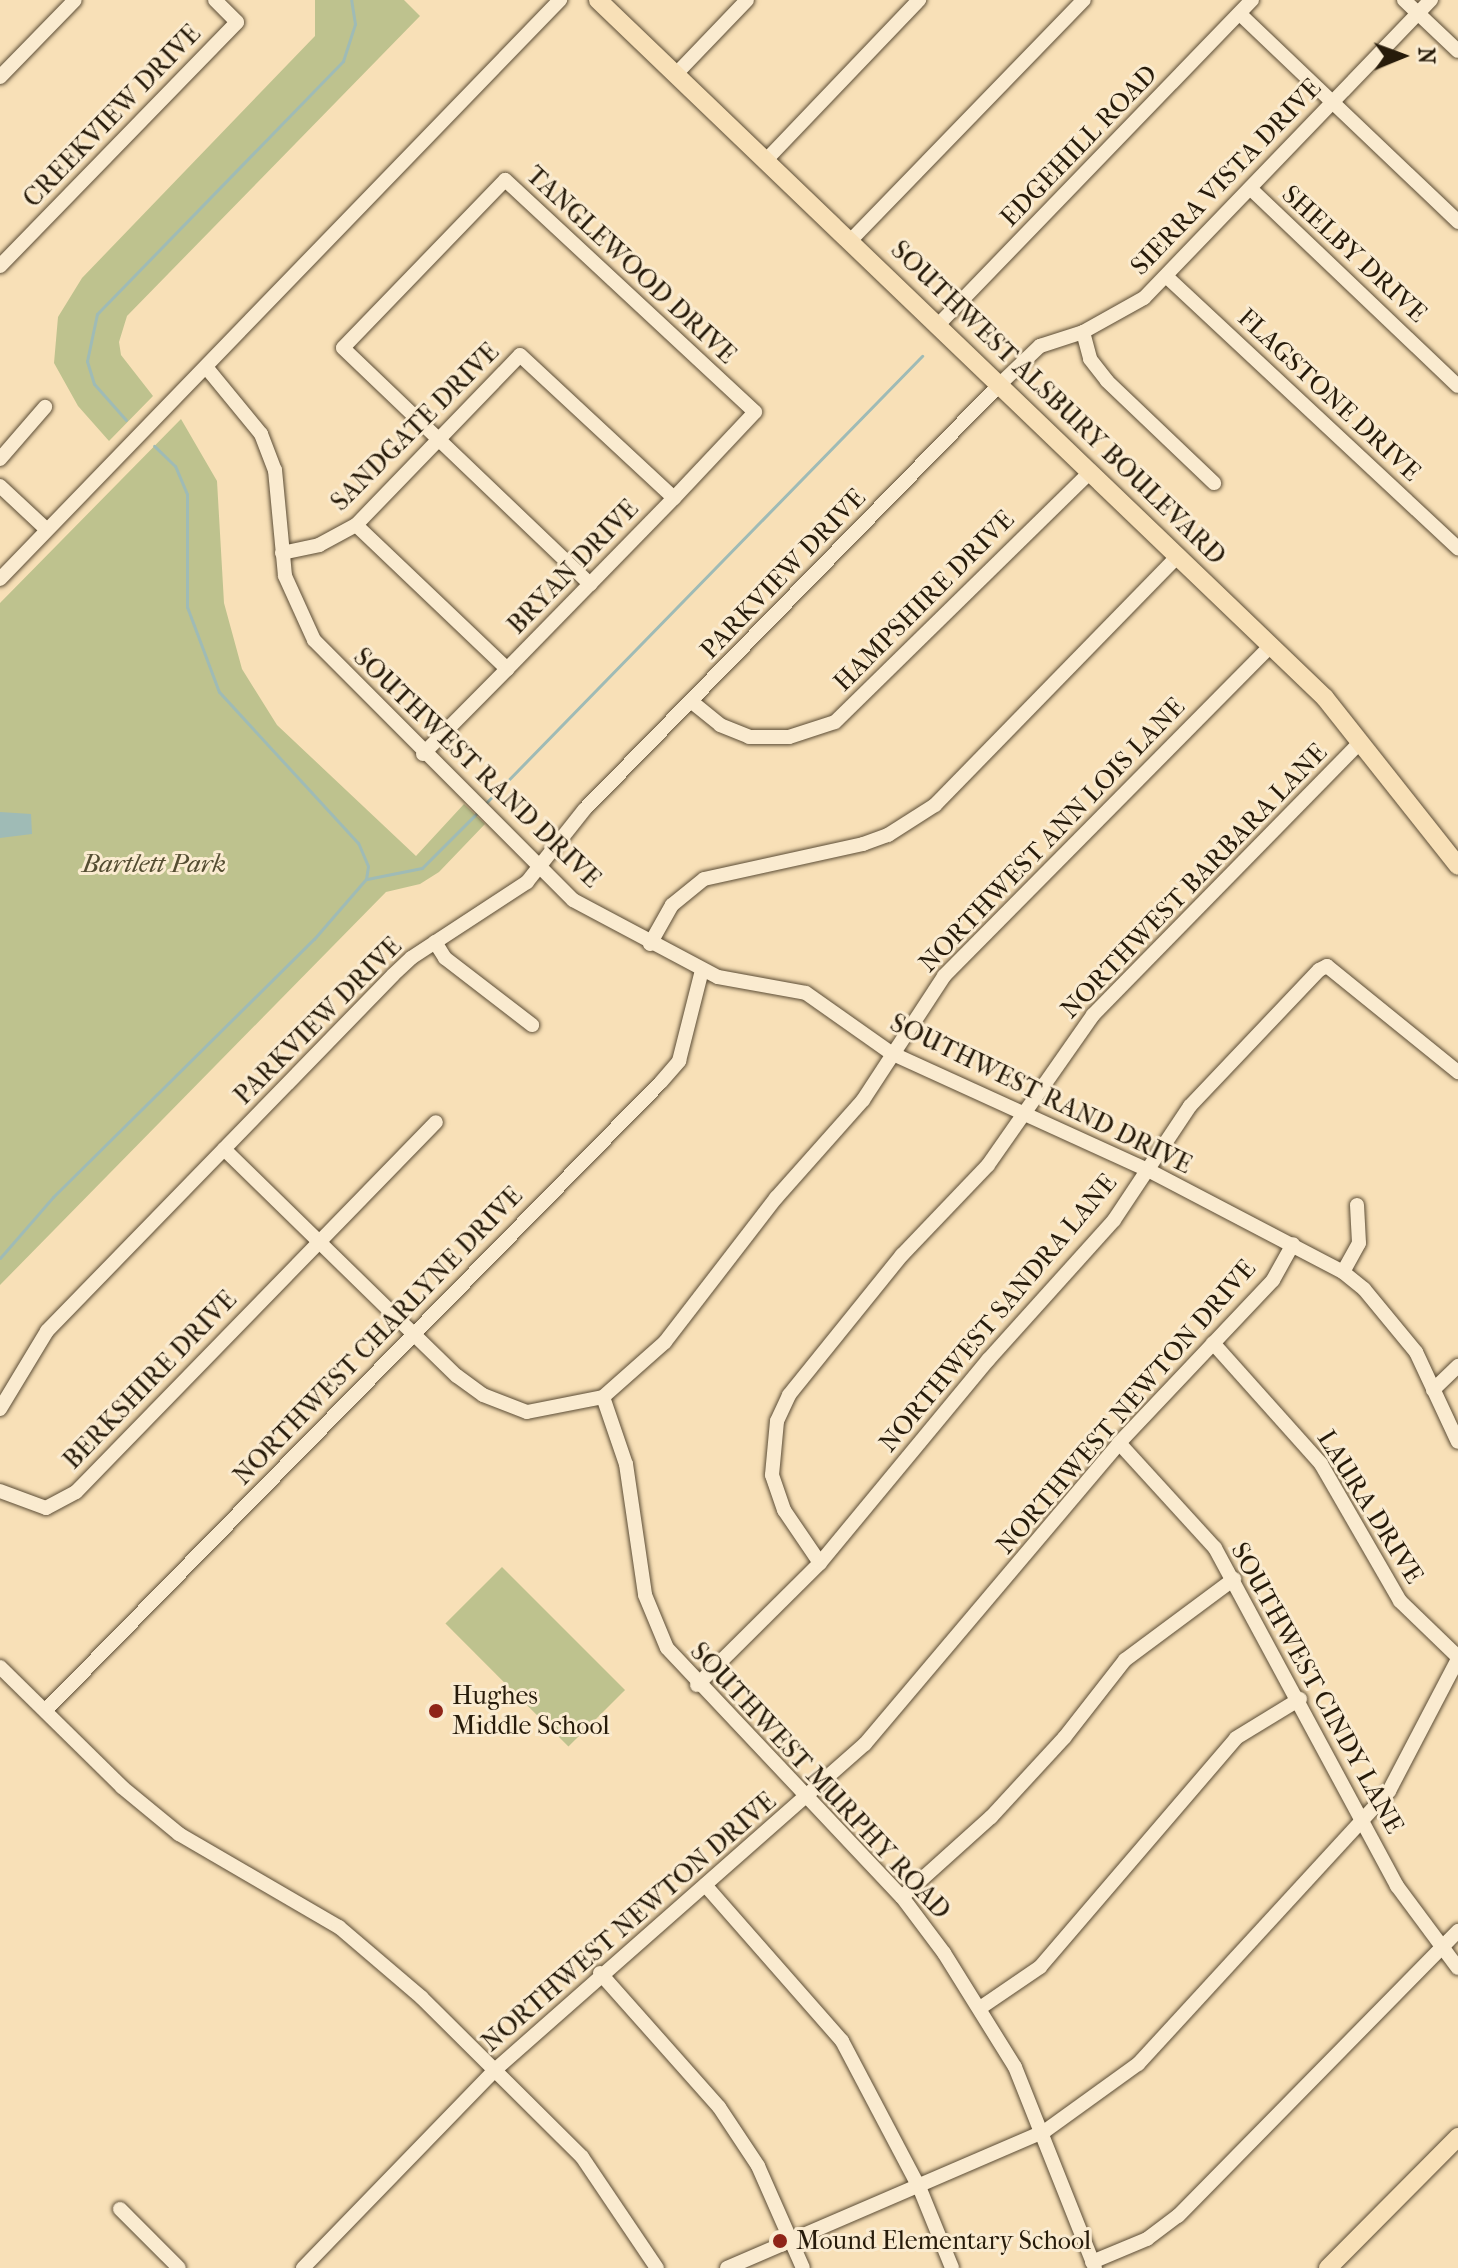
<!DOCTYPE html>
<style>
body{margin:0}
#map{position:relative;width:1458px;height:2268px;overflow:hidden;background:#f8e0b7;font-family:"IM FELL French Canon",serif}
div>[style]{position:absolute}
.green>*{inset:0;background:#bec28e;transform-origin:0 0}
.water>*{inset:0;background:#9fbbb6}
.stream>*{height:3px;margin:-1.5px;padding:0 1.5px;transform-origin:1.5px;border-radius:1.5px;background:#9fbbb6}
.roads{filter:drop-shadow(0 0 2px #5b4c35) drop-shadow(0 0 2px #5b4c35)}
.minor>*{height:14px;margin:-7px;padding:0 7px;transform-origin:7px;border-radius:7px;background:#faebd0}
.major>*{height:18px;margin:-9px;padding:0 9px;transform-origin:9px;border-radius:9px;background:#f8e0b7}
.dots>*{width:22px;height:22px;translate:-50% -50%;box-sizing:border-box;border:4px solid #faebd0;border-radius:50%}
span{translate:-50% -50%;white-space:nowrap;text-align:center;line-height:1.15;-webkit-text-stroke:6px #faebd0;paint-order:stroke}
.street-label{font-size:26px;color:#271b0a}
.park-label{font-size:26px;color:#544d32;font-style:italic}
.poi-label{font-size:26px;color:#271b0a}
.left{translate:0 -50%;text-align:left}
.north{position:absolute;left:1362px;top:16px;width:80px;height:80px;-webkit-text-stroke:6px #faebd0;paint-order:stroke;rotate:89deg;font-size:22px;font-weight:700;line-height:32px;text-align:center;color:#271b0a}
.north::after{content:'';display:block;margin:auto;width:28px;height:36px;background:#271b0a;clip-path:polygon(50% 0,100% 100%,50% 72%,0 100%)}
</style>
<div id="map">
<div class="green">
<i style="clip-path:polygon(315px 0,404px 0,420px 16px,127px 316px,119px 342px,121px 355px,153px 396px,109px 441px,78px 406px,54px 363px,58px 317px,82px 278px,315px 36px)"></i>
<i style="clip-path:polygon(181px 419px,217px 481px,224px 603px,242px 669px,277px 725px,416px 856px,464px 804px,485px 824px,439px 872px,420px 884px,386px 892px,0 1285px,0 603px)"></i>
<i style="left:502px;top:1567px;width:174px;height:80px;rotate:45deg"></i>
</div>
<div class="water">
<i style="clip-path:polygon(0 812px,31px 814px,32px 834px,0 838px)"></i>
</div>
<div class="stream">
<i style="left:126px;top:420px;width:48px;rotate:-131.6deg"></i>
<i style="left:94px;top:384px;width:24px;rotate:-107deg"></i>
<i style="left:87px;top:361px;width:48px;rotate:-78deg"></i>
<i style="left:97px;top:314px;width:353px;rotate:-45.8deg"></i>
<i style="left:343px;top:61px;width:39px;rotate:-72deg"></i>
<i style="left:355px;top:24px;width:24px;rotate:-99deg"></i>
<i style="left:483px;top:806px;width:629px;rotate:-45.71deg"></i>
<i style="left:367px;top:879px;width:56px;rotate:-11.3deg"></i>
<i style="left:422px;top:868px;width:79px;rotate:-45deg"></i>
<i style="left:0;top:1258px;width:81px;rotate:-49deg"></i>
<i style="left:53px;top:1197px;width:367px;rotate:-44.7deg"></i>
<i style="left:314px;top:939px;width:79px;rotate:-49.1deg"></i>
<i style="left:366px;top:879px;width:13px;rotate:-81deg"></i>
<i style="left:368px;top:866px;width:25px;rotate:-113deg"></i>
<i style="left:358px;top:843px;width:205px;rotate:-132.6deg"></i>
<i style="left:219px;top:692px;width:91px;rotate:-110.6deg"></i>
<i style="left:187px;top:607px;width:113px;rotate:-90deg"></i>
<i style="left:187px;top:494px;width:30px;rotate:-113deg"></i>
<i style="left:175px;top:466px;width:29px;rotate:-136deg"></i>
</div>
<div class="roads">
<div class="minor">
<i style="left:1404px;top:0;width:74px;rotate:43.4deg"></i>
<i style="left:1241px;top:15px;width:300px;rotate:43.6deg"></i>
<i style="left:677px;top:73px;width:101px;rotate:-46.2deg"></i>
<i style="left:0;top:77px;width:107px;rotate:-45.8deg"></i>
<i style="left:768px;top:158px;width:219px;rotate:-46.3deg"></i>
<i style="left:1252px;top:190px;width:284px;rotate:43.6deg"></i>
<i style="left:852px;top:239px;width:333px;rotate:-45.9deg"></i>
<i style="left:0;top:266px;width:340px;rotate:-45.8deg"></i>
<i style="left:237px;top:22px;width:31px;rotate:-135deg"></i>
<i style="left:1167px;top:277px;width:398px;rotate:43deg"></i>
<i style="left:938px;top:325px;width:452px;rotate:-46deg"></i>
<i style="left:1083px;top:332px;width:28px;rotate:75deg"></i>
<i style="left:1090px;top:359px;width:28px;rotate:52deg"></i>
<i style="left:1107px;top:381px;width:148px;rotate:43.6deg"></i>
<i style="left:206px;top:367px;width:87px;rotate:50.6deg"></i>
<i style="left:261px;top:434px;width:39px;rotate:69deg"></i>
<i style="left:275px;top:470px;width:106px;rotate:84.6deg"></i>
<i style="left:285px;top:576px;width:70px;rotate:65.6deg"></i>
<i style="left:314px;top:640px;width:367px;rotate:45.1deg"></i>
<i style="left:573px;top:900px;width:164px;rotate:28deg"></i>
<i style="left:718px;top:977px;width:89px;rotate:10.3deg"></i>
<i style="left:806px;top:993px;width:104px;rotate:35.2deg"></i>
<i style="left:891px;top:1053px;width:282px;rotate:24.5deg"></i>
<i style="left:1148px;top:1170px;width:220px;rotate:27.6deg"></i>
<i style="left:1343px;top:1272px;width:27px;rotate:39deg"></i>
<i style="left:1364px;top:1289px;width:82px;rotate:50.5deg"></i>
<i style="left:1416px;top:1352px;width:99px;rotate:65deg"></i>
<i style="left:0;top:459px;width:69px;rotate:-49.1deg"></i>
<i style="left:0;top:486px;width:64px;rotate:43.1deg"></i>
<i style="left:356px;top:525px;width:209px;rotate:43.6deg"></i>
<i style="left:282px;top:553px;width:38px;rotate:-12deg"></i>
<i style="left:319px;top:545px;width:42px;rotate:-28.4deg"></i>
<i style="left:356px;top:525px;width:236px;rotate:-46deg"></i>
<i style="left:520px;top:355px;width:210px;rotate:42.9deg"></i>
<i style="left:0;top:579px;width:806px;rotate:-45.96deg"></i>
<i style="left:692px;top:702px;width:36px;rotate:39deg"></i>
<i style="left:720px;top:725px;width:31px;rotate:22deg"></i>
<i style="left:749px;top:737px;width:40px"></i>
<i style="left:789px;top:737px;width:48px;rotate:-18.1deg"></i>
<i style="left:835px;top:722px;width:357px;rotate:-44.4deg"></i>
<i style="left:423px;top:754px;width:120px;rotate:-45.3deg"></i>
<i style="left:507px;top:669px;width:119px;rotate:-45.7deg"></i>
<i style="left:590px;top:584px;width:120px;rotate:-45.7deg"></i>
<i style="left:674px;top:498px;width:118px;rotate:-46.7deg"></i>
<i style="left:755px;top:412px;width:341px;rotate:-137.1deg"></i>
<i style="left:505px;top:180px;width:233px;rotate:134deg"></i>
<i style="left:343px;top:348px;width:342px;rotate:43.7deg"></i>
<i style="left:435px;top:942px;width:19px;rotate:58deg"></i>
<i style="left:445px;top:958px;width:110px;rotate:37.6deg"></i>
<i style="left:650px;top:944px;width:45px;rotate:-60.6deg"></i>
<i style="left:672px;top:905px;width:41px;rotate:-39.1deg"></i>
<i style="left:704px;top:879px;width:163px;rotate:-12.4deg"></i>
<i style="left:863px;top:844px;width:27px;rotate:-20deg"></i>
<i style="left:888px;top:835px;width:56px;rotate:-32.6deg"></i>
<i style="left:935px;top:805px;width:349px;rotate:-45.7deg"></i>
<i style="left:224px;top:1149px;width:325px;rotate:44.3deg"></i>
<i style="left:457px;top:1376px;width:32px;rotate:36deg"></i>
<i style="left:483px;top:1395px;width:47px;rotate:21.1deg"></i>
<i style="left:527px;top:1412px;width:77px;rotate:-11.2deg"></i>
<i style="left:603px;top:1397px;width:83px;rotate:-41.6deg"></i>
<i style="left:665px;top:1342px;width:182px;rotate:-52.4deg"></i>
<i style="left:776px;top:1198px;width:131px;rotate:-48.4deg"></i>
<i style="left:863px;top:1100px;width:148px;rotate:-56.8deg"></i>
<i style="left:944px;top:976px;width:466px;rotate:-45.3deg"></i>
<i style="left:1343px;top:1272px;width:33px;rotate:-61deg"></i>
<i style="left:1359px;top:1243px;width:38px;rotate:-93deg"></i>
<i style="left:1213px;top:1343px;width:162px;rotate:48.2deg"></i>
<i style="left:1321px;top:1464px;width:158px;rotate:60deg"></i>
<i style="left:1400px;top:1601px;width:81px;rotate:44deg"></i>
<i style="left:1433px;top:1390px;width:35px;rotate:-44deg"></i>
<i style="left:603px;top:1397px;width:71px;rotate:71.1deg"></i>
<i style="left:626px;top:1464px;width:132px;rotate:81.7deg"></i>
<i style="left:645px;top:1595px;width:57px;rotate:67.5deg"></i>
<i style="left:667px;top:1648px;width:342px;rotate:46.7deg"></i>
<i style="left:902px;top:1897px;width:70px;rotate:53.1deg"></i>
<i style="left:944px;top:1953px;width:134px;rotate:58.1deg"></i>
<i style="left:1015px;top:2067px;width:216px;rotate:68.3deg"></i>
<i style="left:0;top:1409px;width:91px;rotate:-58.9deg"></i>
<i style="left:47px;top:1331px;width:496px;rotate:-45.8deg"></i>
<i style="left:393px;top:975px;width:25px;rotate:-43deg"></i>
<i style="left:411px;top:958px;width:139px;rotate:-33.2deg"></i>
<i style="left:527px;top:882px;width:92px;rotate:-51.6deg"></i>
<i style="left:584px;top:810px;width:594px;rotate:-45.68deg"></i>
<i style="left:999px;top:385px;width:57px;rotate:-43.6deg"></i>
<i style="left:1040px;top:346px;width:45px;rotate:-18deg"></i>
<i style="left:1083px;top:332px;width:70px;rotate:-29.1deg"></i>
<i style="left:1144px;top:298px;width:414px;rotate:-46.1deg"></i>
<i style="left:1119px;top:1443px;width:142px;rotate:47.6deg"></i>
<i style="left:1215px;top:1548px;width:384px;rotate:61.7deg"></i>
<i style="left:1397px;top:1886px;width:102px;rotate:53.4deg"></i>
<i style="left:0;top:1491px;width:49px;rotate:20.3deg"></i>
<i style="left:46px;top:1508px;width:34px;rotate:-28deg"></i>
<i style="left:76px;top:1492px;width:516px;rotate:-45.78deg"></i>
<i style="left:820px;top:1563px;width:64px;rotate:-124.2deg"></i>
<i style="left:784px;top:1510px;width:37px;rotate:-109deg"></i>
<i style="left:772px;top:1475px;width:54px;rotate:-84.7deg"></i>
<i style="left:777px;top:1421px;width:29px;rotate:-65deg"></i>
<i style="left:789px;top:1395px;width:180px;rotate:-51.1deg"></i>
<i style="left:902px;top:1255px;width:124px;rotate:-46.3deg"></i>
<i style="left:988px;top:1165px;width:183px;rotate:-55deg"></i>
<i style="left:1093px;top:1015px;width:382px;rotate:-45.6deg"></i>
<i style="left:0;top:1667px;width:171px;rotate:44.5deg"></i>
<i style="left:122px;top:1787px;width:74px;rotate:39.5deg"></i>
<i style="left:179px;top:1834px;width:185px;rotate:30.2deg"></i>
<i style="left:339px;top:1927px;width:108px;rotate:40.5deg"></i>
<i style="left:421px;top:1997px;width:227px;rotate:44.8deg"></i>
<i style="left:582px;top:2157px;width:134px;rotate:56deg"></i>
<i style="left:697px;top:1685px;width:173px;rotate:-44.8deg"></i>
<i style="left:820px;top:1563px;width:264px;rotate:-50.4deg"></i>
<i style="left:988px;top:1360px;width:188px;rotate:-48deg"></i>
<i style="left:1114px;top:1220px;width:137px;rotate:-56.3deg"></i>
<i style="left:1190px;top:1106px;width:187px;rotate:-46.5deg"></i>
<i style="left:1319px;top:970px;width:9px;rotate:-27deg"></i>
<i style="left:1327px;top:966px;width:169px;rotate:39deg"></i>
<i style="left:45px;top:1711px;width:880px;rotate:-45.6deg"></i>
<i style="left:661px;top:1082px;width:28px;rotate:-49deg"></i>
<i style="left:679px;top:1061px;width:94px;rotate:-75.8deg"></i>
<i style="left:706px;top:1886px;width:206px;rotate:48.7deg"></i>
<i style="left:842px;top:2041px;width:167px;rotate:62.2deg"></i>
<i style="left:920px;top:2189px;width:85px;rotate:67.9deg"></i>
<i style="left:902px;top:1897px;width:120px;rotate:-42deg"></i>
<i style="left:991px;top:1817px;width:108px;rotate:-47.3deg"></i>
<i style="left:1064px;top:1738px;width:99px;rotate:-52deg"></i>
<i style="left:1125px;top:1660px;width:136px;rotate:-36.6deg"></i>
<i style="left:600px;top:1973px;width:179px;rotate:48.4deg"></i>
<i style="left:719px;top:2107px;width:71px;rotate:56.5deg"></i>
<i style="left:758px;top:2166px;width:111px;rotate:66.2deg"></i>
<i style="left:980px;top:2008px;width:73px;rotate:-34.3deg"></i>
<i style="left:1040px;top:1967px;width:301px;rotate:-49.4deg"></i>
<i style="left:1236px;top:1738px;width:75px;rotate:-31.4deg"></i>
<i style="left:120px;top:2209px;width:83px;rotate:45deg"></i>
<i style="left:1092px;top:2262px;width:60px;rotate:-22.7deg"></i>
<i style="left:1147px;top:2239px;width:39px;rotate:-37deg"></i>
<i style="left:1178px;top:2216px;width:400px;rotate:-45.5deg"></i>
<i style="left:303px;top:2268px;width:277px;rotate:-45.9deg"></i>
<i style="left:496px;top:2069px;width:492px;rotate:-41.4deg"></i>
<i style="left:865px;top:1744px;width:394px;rotate:-49.8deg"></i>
<i style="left:1119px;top:1443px;width:224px;rotate:-46.6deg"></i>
<i style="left:1273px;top:1280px;width:41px;rotate:-60.9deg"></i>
<i style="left:727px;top:2268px;width:346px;rotate:-23.3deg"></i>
<i style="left:1045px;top:2131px;width:115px;rotate:-35.8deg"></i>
<i style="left:1138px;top:2064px;width:371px;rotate:-47.4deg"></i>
<i style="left:1389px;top:1791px;width:149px;rotate:-62.4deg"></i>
</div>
<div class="major">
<i style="left:598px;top:0;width:1008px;rotate:43.83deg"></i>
<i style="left:1325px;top:698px;width:214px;rotate:51.6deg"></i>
<i style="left:1328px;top:2268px;width:185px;rotate:-45.2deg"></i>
</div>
</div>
<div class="dots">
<i style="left:436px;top:1711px;background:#8f2418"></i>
<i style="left:780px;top:2241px;background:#8f2418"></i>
</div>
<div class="street-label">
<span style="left:112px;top:116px;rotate:-46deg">CREEKVIEW DRIVE</span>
<span style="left:1079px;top:146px;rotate:-46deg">EDGEHILL ROAD</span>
<span style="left:1226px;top:177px;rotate:-46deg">SIERRA VISTA DRIVE</span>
<span style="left:1354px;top:254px;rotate:43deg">SHELBY DRIVE</span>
<span style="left:631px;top:265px;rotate:43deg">TANGLEWOOD DRIVE</span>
<span style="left:1329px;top:395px;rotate:43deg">FLAGSTONE DRIVE</span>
<span style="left:1058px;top:403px;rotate:44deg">SOUTHWEST ALSBURY BOULEVARD</span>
<span style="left:415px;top:427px;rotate:-45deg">SANDGATE DRIVE</span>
<span style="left:573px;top:567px;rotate:-46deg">BRYAN DRIVE</span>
<span style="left:783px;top:574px;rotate:-46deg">PARKVIEW DRIVE</span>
<span style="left:924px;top:601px;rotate:-45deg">HAMPSHIRE DRIVE</span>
<span style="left:477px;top:768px;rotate:44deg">SOUTHWEST RAND DRIVE</span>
<span style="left:1052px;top:835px;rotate:-46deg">NORTHWEST ANN LOIS LANE</span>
<span style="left:1194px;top:881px;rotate:-46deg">NORTHWEST BARBARA LANE</span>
<span style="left:318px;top:1021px;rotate:-45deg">PARKVIEW DRIVE</span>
<span style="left:1041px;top:1094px;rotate:26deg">SOUTHWEST RAND DRIVE</span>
<span style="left:998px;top:1313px;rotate:-50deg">NORTHWEST SANDRA LANE</span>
<span style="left:378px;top:1336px;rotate:-46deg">NORTHWEST CHARLYNE DRIVE</span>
<span style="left:150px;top:1380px;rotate:-46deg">BERKSHIRE DRIVE</span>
<span style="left:1126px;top:1407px;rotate:-49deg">NORTHWEST NEWTON DRIVE</span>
<span style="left:1370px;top:1507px;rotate:58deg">LAURA DRIVE</span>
<span style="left:1317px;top:1688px;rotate:61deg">SOUTHWEST CINDY LANE</span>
<span style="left:820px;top:1781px;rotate:47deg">SOUTHWEST MURPHY ROAD</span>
<span style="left:629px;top:1922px;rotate:-41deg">NORTHWEST NEWTON DRIVE</span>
</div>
<div class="park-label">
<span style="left:154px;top:864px">Bartlett Park</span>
</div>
<div class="poi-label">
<span class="left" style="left:452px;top:1711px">Hughes<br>Middle School</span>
<span class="left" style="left:796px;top:2241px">Mound Elementary School</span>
</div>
<div class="north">N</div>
</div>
